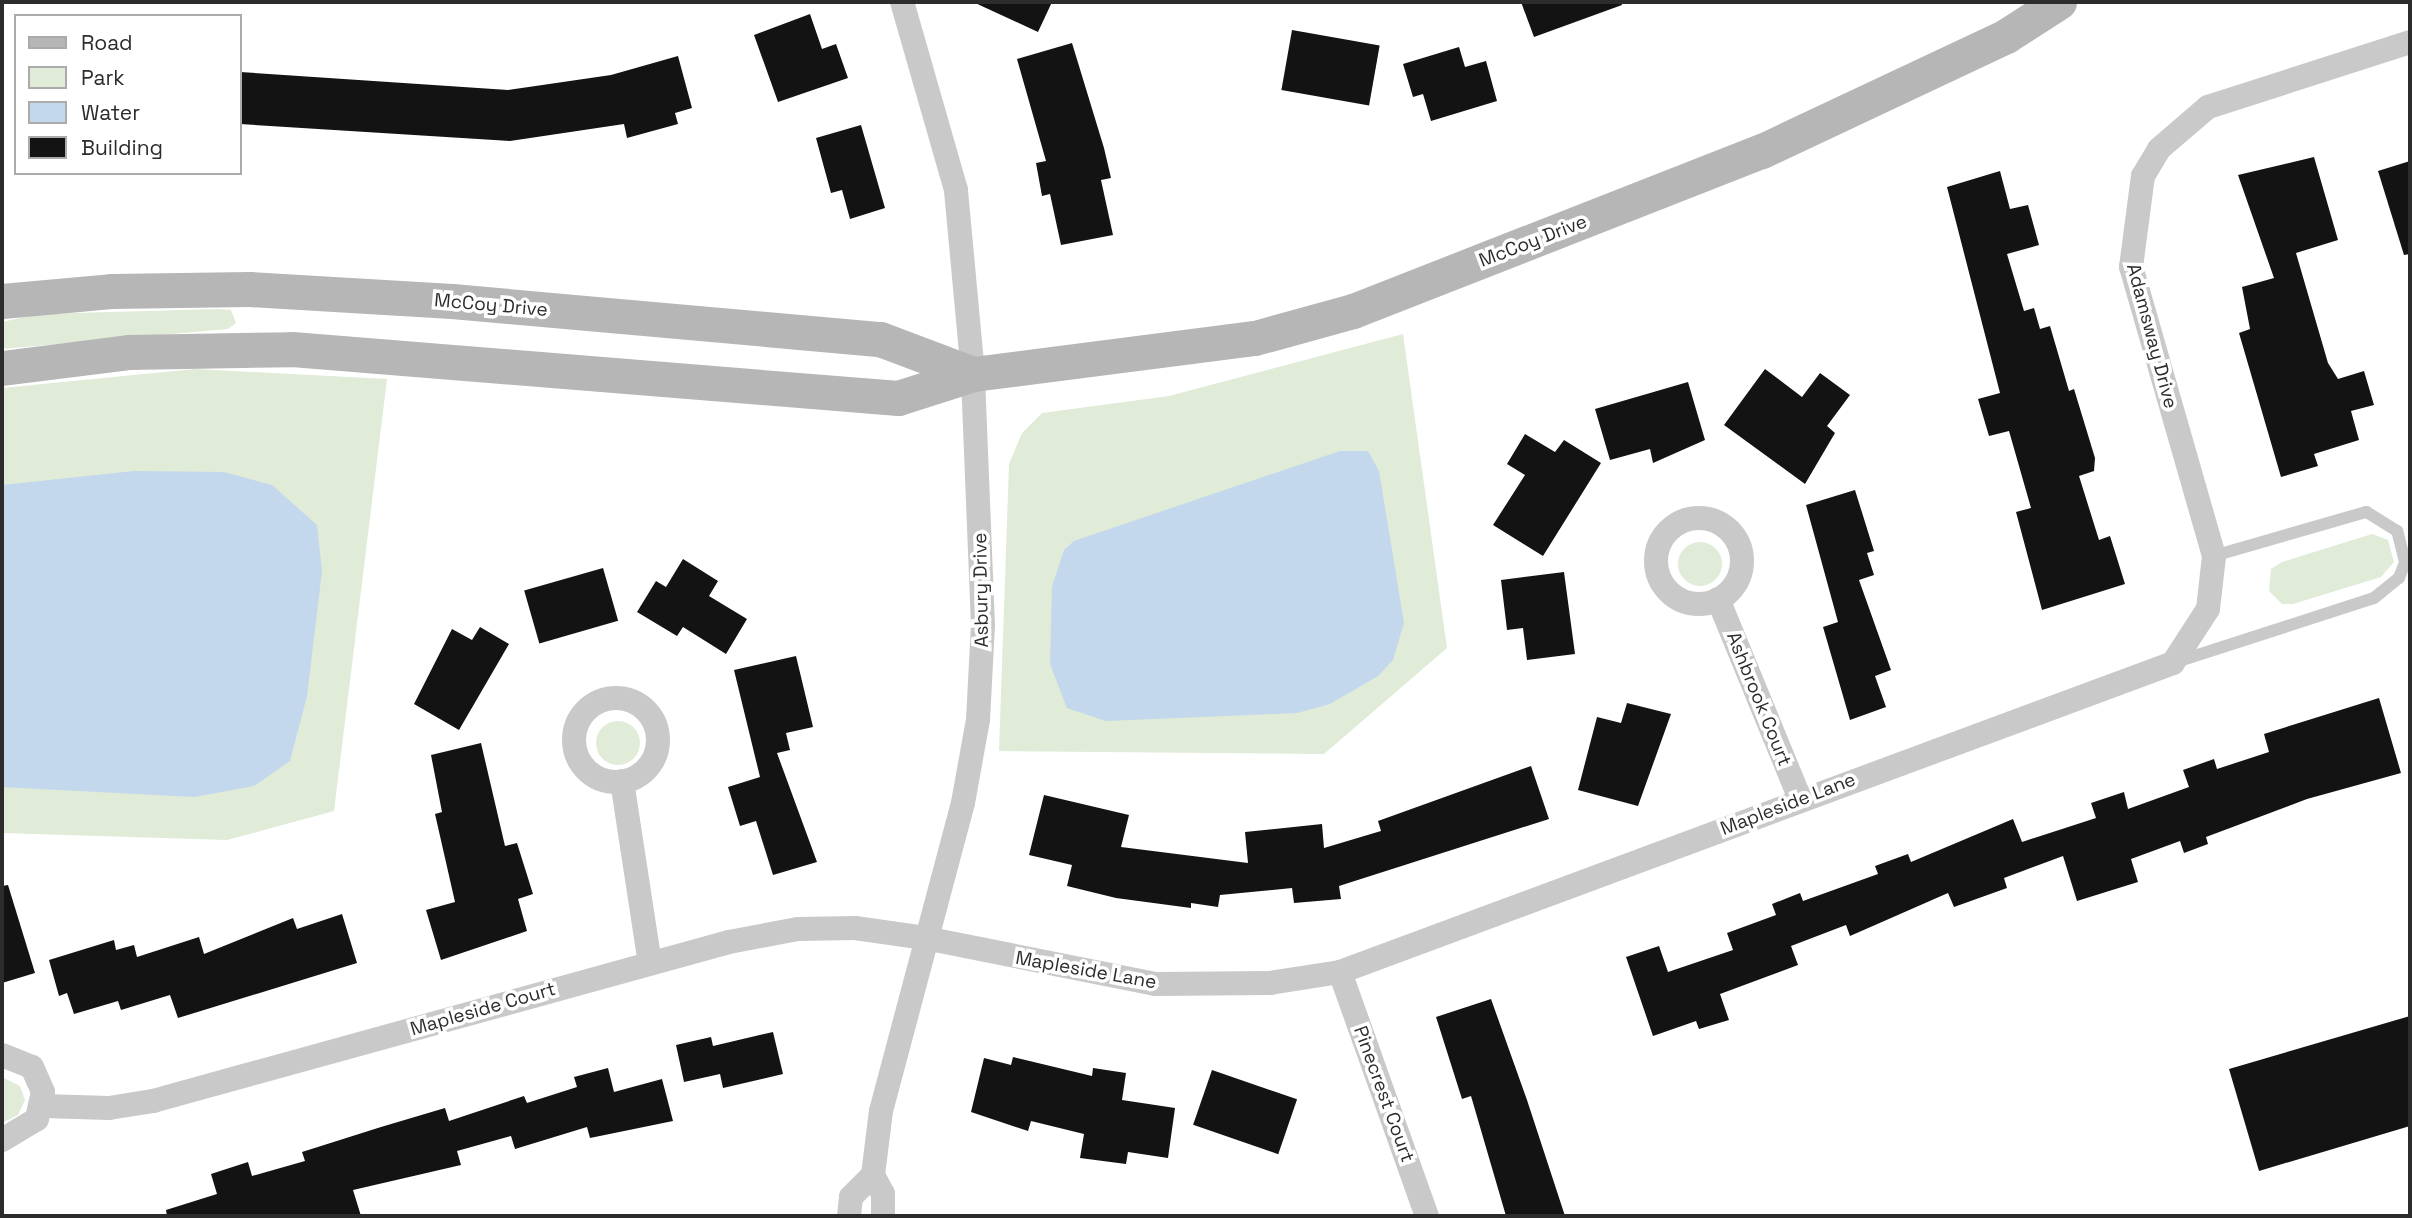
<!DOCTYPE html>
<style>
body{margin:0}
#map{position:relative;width:2412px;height:1218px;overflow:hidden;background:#fff;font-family:"Space Grotesk",sans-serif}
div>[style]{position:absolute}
.green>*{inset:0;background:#e0ebd8}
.round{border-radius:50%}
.water>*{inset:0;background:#c3d7ed}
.building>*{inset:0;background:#131313;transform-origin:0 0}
.lane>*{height:12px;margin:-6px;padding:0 6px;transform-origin:6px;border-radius:6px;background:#c9c9c9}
.street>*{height:24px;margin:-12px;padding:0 12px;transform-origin:12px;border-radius:12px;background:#c9c9c9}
.street>.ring{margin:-12px;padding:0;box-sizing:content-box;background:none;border:24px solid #c9c9c9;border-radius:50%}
.secondary>*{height:35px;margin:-17.5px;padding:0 17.5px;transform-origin:17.5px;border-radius:17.5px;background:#b6b6b6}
span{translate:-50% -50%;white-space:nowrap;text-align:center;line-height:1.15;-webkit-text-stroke:7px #fff;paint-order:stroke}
.street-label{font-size:19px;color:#2c2c2c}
.frame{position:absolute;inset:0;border:4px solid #2c2c2c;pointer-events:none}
.legend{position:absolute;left:14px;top:14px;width:228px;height:161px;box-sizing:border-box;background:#fff;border:2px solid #ababab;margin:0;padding:9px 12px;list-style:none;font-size:21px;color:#2c2c2c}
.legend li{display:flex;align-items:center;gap:14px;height:35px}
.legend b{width:35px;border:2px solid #ababab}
</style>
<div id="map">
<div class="green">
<i style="clip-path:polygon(219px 309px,231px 310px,236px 323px,228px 329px,2px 349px,2px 322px,38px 314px)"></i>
<i style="clip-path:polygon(1403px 334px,1447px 648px,1324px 754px,999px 751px,1009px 464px,1022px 433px,1042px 413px,1169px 396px)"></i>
<i style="clip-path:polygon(195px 369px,387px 379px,334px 811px,227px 840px,2px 833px,2px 388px)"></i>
<i style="clip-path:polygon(2372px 534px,2388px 540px,2394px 562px,2381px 577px,2293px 604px,2282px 604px,2269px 591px,2271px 569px,2282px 562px)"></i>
<i class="round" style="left:1678px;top:542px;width:44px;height:44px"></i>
<i class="round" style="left:596px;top:721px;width:44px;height:44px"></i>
<i style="clip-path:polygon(2px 1077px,20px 1086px,25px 1100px,18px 1115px,4px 1122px)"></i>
</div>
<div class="water">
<i style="clip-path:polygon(1340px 451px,1368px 451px,1379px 471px,1404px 623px,1393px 660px,1378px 676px,1330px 704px,1297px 713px,1106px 721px,1067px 708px,1050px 664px,1052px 587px,1064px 550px,1074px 541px)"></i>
<i style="clip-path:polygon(134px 471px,224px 472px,272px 485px,317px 525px,322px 571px,307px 696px,290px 761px,254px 786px,194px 797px,2px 787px,2px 485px)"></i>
</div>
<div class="building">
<i style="clip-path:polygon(973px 2px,1052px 2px,1038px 32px)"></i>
<i style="clip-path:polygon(1521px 2px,1621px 2px,1622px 5px,1534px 37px)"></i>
<i style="clip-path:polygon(810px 14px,822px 49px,836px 44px,848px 78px,778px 102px,754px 35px)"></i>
<i style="left:1292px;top:30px;width:89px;height:61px;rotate:10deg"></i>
<i style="clip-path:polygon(1072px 43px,1104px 148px,1111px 178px,1101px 180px,1113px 235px,1061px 245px,1050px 194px,1042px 196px,1036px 163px,1046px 161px,1017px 59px)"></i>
<i style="clip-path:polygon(1459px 47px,1465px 67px,1486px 61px,1497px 101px,1431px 121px,1423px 94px,1413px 97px,1403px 64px)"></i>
<i style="clip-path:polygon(678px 56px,692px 108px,675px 113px,678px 124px,627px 138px,624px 124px,510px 141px,240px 124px,240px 72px,508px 90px,611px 75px)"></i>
<i style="clip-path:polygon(861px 125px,885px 208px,850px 219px,842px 190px,831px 193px,816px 138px)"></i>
<i style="clip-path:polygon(2314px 157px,2338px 240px,2296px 253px,2328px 363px,2338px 379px,2364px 371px,2374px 405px,2351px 411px,2359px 440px,2314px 454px,2318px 466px,2281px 477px,2239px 333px,2250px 329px,2242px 287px,2274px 278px,2238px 175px)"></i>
<i style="clip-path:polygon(2410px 161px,2410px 254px,2404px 255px,2378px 171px)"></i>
<i style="clip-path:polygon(2000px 171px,2010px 209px,2028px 205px,2039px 245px,2007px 254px,2024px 311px,2034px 308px,2040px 329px,2050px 326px,2069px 391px,2074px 389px,2095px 458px,2094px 471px,2079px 476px,2099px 540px,2110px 536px,2125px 584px,2042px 610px,2016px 512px,2031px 508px,2009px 431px,1989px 436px,1978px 399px,2000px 393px,1947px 187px)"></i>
<i style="clip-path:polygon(1765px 369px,1802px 397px,1820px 373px,1850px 395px,1827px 426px,1835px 433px,1805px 484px,1724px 425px)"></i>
<i style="clip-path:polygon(1688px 382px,1705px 440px,1653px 463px,1650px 449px,1610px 460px,1595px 409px)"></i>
<i style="clip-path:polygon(1525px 434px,1555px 452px,1564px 440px,1601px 463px,1543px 556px,1493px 525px,1525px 475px,1507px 464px)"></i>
<i style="clip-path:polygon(1855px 490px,1874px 551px,1867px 553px,1874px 575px,1859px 580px,1891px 670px,1875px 676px,1886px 707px,1850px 720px,1823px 627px,1838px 622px,1806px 505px)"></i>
<i style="clip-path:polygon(683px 559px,718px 581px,709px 596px,747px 619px,726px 654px,683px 627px,677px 636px,637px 612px,656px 581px,666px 587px)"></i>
<i style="left:603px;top:568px;width:55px;height:82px;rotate:74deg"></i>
<i style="clip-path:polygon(1564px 572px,1575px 654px,1527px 660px,1523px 628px,1507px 630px,1501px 580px)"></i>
<i style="clip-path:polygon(480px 627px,509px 644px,459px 730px,414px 704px,452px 629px,472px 640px)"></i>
<i style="clip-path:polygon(796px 656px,813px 727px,786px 733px,790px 750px,777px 753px,817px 862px,773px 875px,756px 821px,740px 826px,728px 787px,760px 777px,734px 670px)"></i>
<i style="clip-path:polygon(2379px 698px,2401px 773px,2307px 799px,2206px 837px,2208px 844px,2184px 853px,2180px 841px,2131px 859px,2138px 882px,2077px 901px,2063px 856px,2004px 878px,2007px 888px,1954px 907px,1948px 893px,1850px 936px,1846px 925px,1791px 946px,1798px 965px,1720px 994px,1729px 1020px,1699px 1029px,1696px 1021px,1653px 1036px,1626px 957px,1659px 946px,1668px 972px,1733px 950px,1727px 933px,1776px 915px,1772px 904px,1800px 893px,1803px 901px,1878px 874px,1875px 866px,1908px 854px,1911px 862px,2013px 819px,2022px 842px,2096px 818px,2091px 803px,2124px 792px,2128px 809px,2189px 787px,2183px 770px,2214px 759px,2217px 769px,2269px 752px,2264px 734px)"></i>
<i style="clip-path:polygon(1627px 703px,1671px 714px,1638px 806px,1578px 790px,1597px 717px,1621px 723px)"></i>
<i style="clip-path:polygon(481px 743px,505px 846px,517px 843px,533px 894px,518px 899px,527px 931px,441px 960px,426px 910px,455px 902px,435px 814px,442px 812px,431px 755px)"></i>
<i style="clip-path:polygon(1531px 766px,1549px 819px,1339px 886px,1341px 899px,1294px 903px,1292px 888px,1220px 895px,1218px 907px,1191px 903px,1191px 908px,1116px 898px,1067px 886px,1072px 865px,1029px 855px,1044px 795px,1129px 815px,1121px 847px,1248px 863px,1245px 832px,1322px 824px,1324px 848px,1381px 831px,1378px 821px)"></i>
<i style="clip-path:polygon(8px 885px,35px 973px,2px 983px,2px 886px)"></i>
<i style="clip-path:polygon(342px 914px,357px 963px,178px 1018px,170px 995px,121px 1010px,118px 1001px,74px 1014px,67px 993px,59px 996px,49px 960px,114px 940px,116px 950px,134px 945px,137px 957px,199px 937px,204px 954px,293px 918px,297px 929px)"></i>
<i style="clip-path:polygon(1491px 999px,1527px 1100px,1565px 1216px,1506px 1216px,1471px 1096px,1462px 1099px,1436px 1017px)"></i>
<i style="clip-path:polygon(2410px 1016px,2410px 1126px,2259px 1171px,2229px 1069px)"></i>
<i style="clip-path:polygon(773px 1032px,783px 1074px,723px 1088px,720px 1074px,684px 1082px,676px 1045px,711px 1037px,713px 1046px)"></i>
<i style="clip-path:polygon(1013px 1057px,1092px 1076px,1093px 1068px,1126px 1073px,1122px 1100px,1175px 1108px,1168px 1158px,1128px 1152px,1126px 1164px,1080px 1158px,1084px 1134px,1031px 1121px,1028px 1131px,971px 1112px,984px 1058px,1011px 1065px)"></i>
<i style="clip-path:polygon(608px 1068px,614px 1092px,662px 1079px,673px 1121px,590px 1138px,587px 1127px,515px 1149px,511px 1136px,457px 1151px,461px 1165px,353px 1190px,361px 1216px,167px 1216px,166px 1210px,217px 1194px,211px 1174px,248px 1162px,252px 1176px,305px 1161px,302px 1152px,381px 1127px,445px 1108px,449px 1121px,524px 1096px,527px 1103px,577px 1087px,574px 1077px)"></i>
<i style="left:1212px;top:1070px;width:90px;height:58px;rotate:19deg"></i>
</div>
<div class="lane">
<i style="left:2176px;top:662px;width:208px;rotate:-17.9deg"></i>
<i style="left:2374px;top:598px;width:32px;rotate:-39deg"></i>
<i style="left:2399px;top:578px;width:17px;rotate:-69deg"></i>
<i style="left:2405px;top:562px;width:32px;rotate:-104deg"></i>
<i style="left:2397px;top:531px;width:36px;rotate:-148deg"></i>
<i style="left:2366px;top:512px;width:158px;rotate:163.9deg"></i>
</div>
<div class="street">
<i class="ring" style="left:1656px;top:518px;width:62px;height:62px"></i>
<i style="left:1718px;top:599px;width:216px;rotate:67.7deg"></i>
<i class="ring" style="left:574px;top:698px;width:60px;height:60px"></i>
<i style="left:622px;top:781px;width:184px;rotate:81.3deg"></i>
<i style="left:1340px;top:972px;width:259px;rotate:70.4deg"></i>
<i style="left:2px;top:1055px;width:32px;rotate:22deg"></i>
<i style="left:32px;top:1067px;width:27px;rotate:66deg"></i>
<i style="left:43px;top:1092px;width:28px;rotate:103deg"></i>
<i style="left:37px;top:1119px;width:41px;rotate:149deg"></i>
<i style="left:43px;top:1106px;width:66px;rotate:1.7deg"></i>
<i style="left:109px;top:1108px;width:45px;rotate:-9deg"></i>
<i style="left:153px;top:1101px;width:598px;rotate:-15.43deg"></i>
<i style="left:729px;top:942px;width:70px;rotate:-10.7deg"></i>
<i style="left:798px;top:929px;width:57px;rotate:-1deg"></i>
<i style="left:855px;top:928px;width:71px;rotate:8.1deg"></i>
<i style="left:925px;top:938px;width:235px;rotate:11.3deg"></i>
<i style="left:1155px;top:984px;width:115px;rotate:-0.5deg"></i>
<i style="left:1270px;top:983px;width:71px;rotate:-8.9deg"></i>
<i style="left:1340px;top:972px;width:888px;rotate:-20.35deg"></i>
<i style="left:2173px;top:663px;width:64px;rotate:-57.1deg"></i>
<i style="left:2208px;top:609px;width:53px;rotate:-83.5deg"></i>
<i style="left:2214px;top:556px;width:301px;rotate:-106deg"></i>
<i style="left:2131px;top:267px;width:92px;rotate:-82.5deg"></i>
<i style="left:2143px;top:176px;width:31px;rotate:-59deg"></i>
<i style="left:2159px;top:149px;width:65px;rotate:-40.6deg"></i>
<i style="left:2208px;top:107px;width:212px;rotate:-17.8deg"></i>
<i style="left:849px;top:1216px;width:19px;rotate:-84deg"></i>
<i style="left:851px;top:1197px;width:31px;rotate:-45deg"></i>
<i style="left:883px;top:1216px;width:22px;rotate:-90deg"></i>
<i style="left:883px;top:1194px;width:21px;rotate:-118deg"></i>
<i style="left:873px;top:1175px;width:64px;rotate:-82.9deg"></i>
<i style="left:881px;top:1111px;width:319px;rotate:-75.1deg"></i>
<i style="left:963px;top:803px;width:84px;rotate:-79.8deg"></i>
<i style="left:978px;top:720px;width:94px;rotate:-87deg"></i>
<i style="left:983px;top:626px;width:252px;rotate:-92.3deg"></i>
<i style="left:973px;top:374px;width:185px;rotate:-95.3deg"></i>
<i style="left:956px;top:190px;width:196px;rotate:-106deg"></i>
</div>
<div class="secondary">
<i style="left:2px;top:301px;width:109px;rotate:-5.2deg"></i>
<i style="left:111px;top:291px;width:138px;rotate:-0.8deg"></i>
<i style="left:249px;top:289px;width:203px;rotate:3.4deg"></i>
<i style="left:452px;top:301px;width:430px;rotate:5.1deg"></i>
<i style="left:880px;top:339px;width:99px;rotate:20.6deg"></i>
<i style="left:2px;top:368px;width:127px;rotate:-7.2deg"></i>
<i style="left:128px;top:352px;width:164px;rotate:-1deg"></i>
<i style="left:292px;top:349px;width:608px;rotate:4.62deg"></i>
<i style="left:898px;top:398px;width:79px;rotate:-17.7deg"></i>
<i style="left:973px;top:374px;width:284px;rotate:-7.3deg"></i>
<i style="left:1255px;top:338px;width:102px;rotate:-15.4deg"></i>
<i style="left:1353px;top:311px;width:439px;rotate:-21.4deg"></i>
<i style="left:1762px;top:151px;width:270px;rotate:-25.2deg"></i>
<i style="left:2006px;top:36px;width:63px;rotate:-32.7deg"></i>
</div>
<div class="street-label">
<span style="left:1533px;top:241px;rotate:-21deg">McCoy Drive</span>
<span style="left:491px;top:305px;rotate:5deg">McCoy Drive</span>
<span style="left:2152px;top:336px;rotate:75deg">Adamsway Drive</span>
<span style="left:981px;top:590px;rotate:-91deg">Asbury Drive</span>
<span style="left:1759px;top:699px;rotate:68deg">Ashbrook Court</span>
<span style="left:1788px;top:804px;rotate:-21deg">Mapleside Lane</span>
<span style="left:1086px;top:970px;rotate:10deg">Mapleside Lane</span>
<span style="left:483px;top:1009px;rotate:-16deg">Mapleside Court</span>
<span style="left:1384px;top:1094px;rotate:70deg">Pinecrest Court</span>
</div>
<div class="frame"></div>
<ul class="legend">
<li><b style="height:9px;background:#b6b6b6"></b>Road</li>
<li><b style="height:19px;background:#e0ebd8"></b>Park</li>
<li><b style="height:19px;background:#c3d7ed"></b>Water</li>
<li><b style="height:19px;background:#131313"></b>Building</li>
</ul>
</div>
